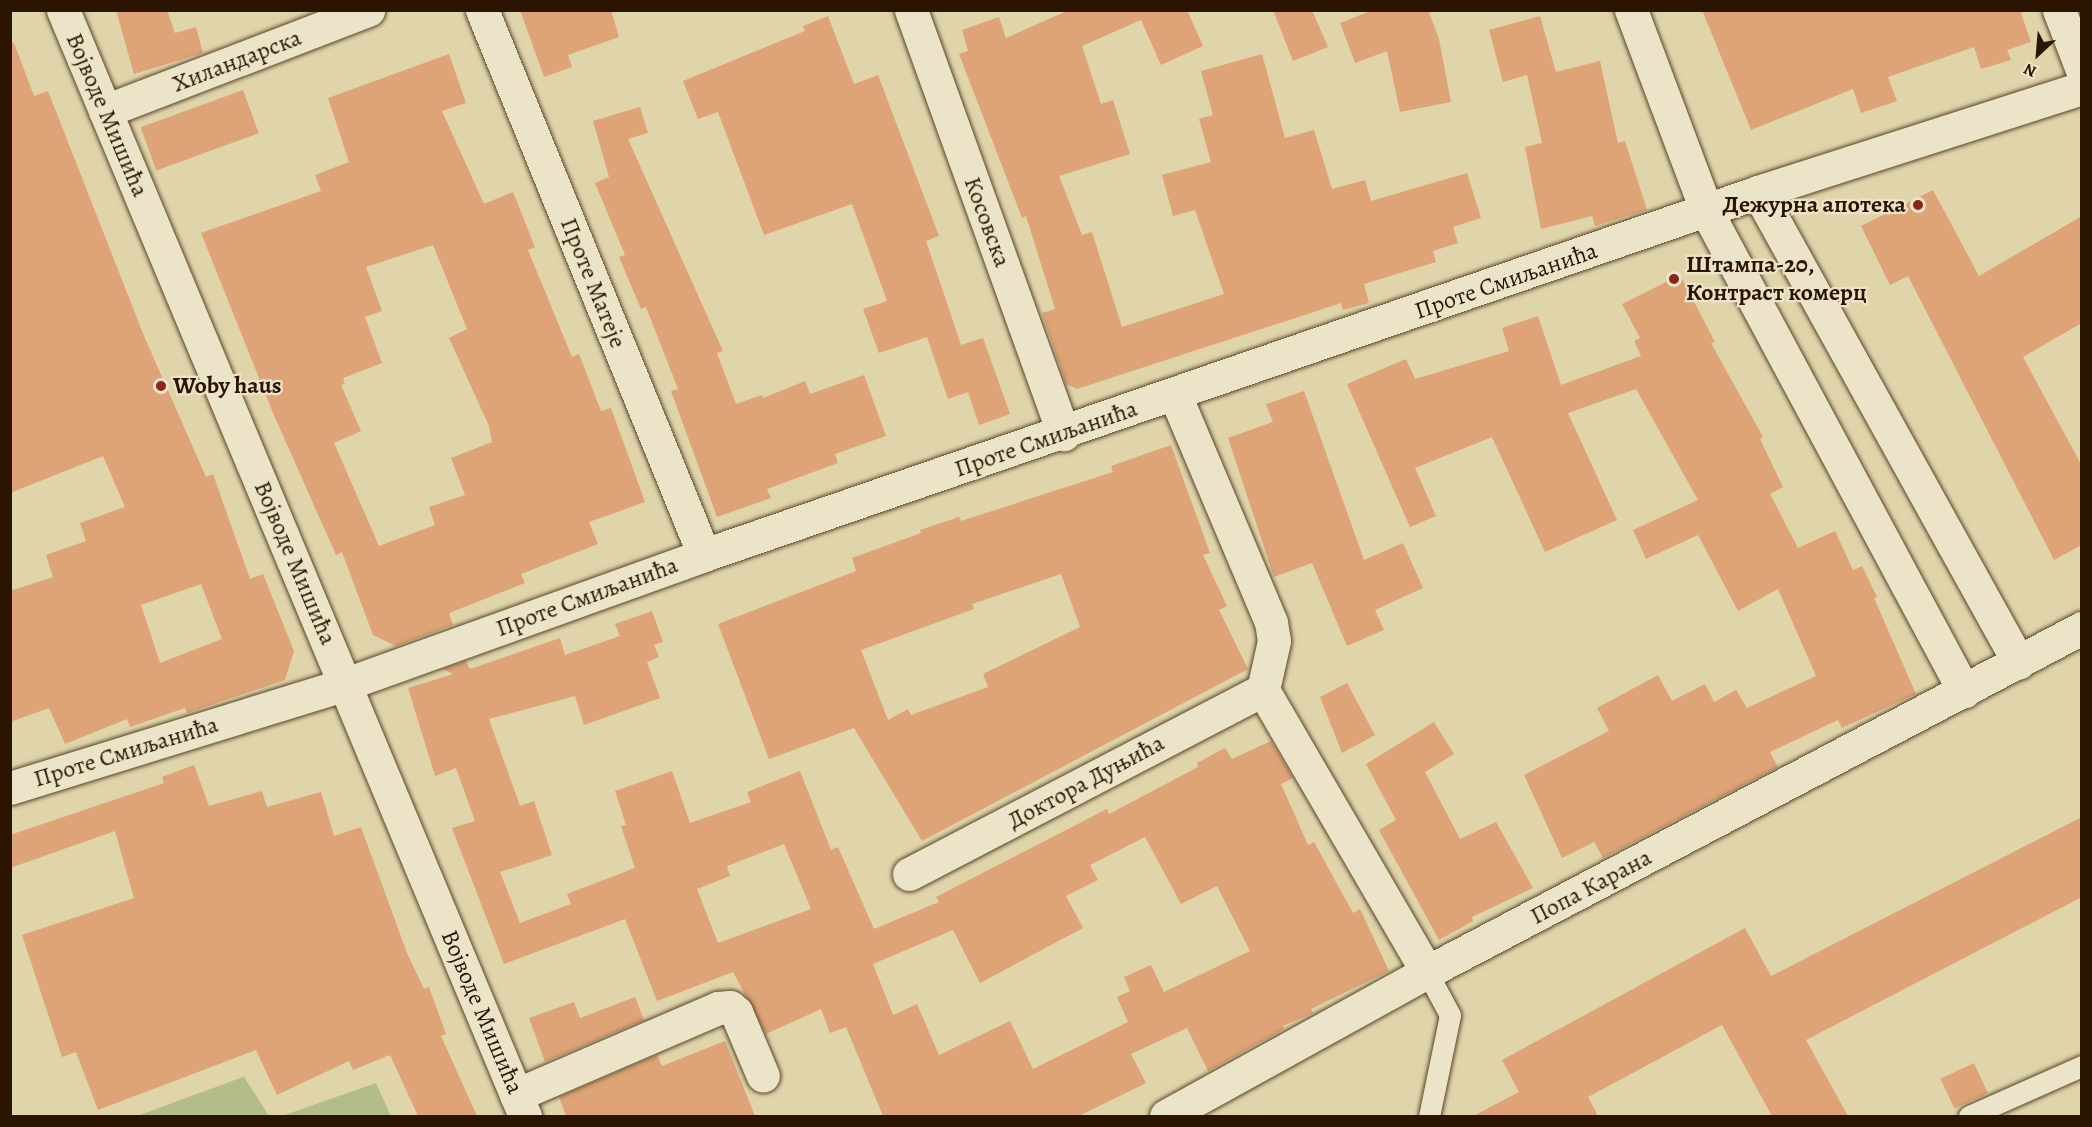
<!DOCTYPE html>
<meta charset="utf-8">
<style>
body{margin:0}
#map{position:relative;width:2092px;height:1127px;overflow:hidden;background:#e0d5aa;font-family:Alegreya,serif}
div>[style]{position:absolute}
.green>*{inset:0;background:#b2bd88}
.building>*{inset:0;background:#dea377;transform-origin:0 0}
.roads{filter:drop-shadow(0 0 2px #58452a) drop-shadow(0 0 2px #58452a)}
.service>*{height:21px;margin:-10.5px;padding:0 10.5px;transform-origin:10.5px;border-radius:10.5px;background:#ebe4c8}
.minor>*{height:33px;margin:-16.5px;padding:0 16.5px;transform-origin:16.5px;border-radius:16.5px;background:#ebe4c8}
.tertiary>*{height:33px;margin:-16.5px;padding:0 16.5px;transform-origin:16.5px;border-radius:16.5px;background:#ebe4c8}
.dots>*{width:16px;height:16px;translate:-50% -50%;box-sizing:border-box;border:3px solid #ebe4c8;border-radius:50%}
span{translate:-50% -50%;white-space:nowrap;text-align:center;line-height:1.15;-webkit-text-stroke:4.5px #ebe4c8;paint-order:stroke}
.street-label{font-size:24px;color:#2b1500}
.poi-label{font-size:24px;color:#2b1500;font-weight:700}
.right{translate:-100% -50%;text-align:right}
.left{translate:0 -50%;text-align:left}
.frame{position:absolute;inset:0;border:12px solid #2b1500;pointer-events:none}
.north{position:absolute;left:2008px;top:24px;width:60px;height:60px;-webkit-text-stroke:4px #ebe4c8;paint-order:stroke;rotate:206deg;font-size:16px;font-weight:700;line-height:24px;text-align:center;color:#2b1500}
.north::after{content:'';display:block;margin:auto;width:21px;height:27px;background:#2b1500;clip-path:polygon(50% 0,100% 100%,50% 72%,0 100%)}
</style>
<div id="map">
<div class="green">
<i style="clip-path:polygon(244px 1077px,269px 1116px,137px 1116px,243px 1077px)"></i>
<i style="clip-path:polygon(376px 1083px,391px 1116px,282px 1116px)"></i>
</div>
<div class="building">
<i style="clip-path:polygon(116px 10px,167px 10px,175px 33px,196px 27px,203px 53px,134px 74px)"></i>
<i style="clip-path:polygon(520px 10px,611px 10px,619px 37px,568px 55px,572px 67px,544px 77px)"></i>
<i style="clip-path:polygon(1069px 10px,1187px 10px,1203px 46px,1161px 65px,1141px 20px,1082px 46px,1101px 104px,1113px 100px,1130px 154px,1059px 176px,1082px 235px,1092px 232px,1122px 327px,1224px 294px,1195px 210px,1173px 216px,1162px 175px,1211px 162px,1199px 119px,1213px 115px,1201px 71px,1262px 54px,1285px 138px,1314px 130px,1332px 189px,1365px 180px,1371px 201px,1467px 173px,1481px 218px,1453px 227px,1458px 243px,1433px 251px,1436px 262px,1364px 284px,1369px 303px,1343px 310px,1341px 303px,1077px 389px,1066px 384px,1042px 313px,1055px 309px,1026px 216px,1022px 218px,959px 54px,968px 51px,962px 30px,999px 17px,1006px 38px)"></i>
<i style="clip-path:polygon(1273px 10px,1312px 10px,1328px 47px,1293px 61px)"></i>
<i style="clip-path:polygon(1373px 10px,1428px 10px,1439px 39px,1451px 102px,1400px 112px,1387px 51px,1355px 63px,1340px 23px)"></i>
<i style="clip-path:polygon(1702px 10px,2020px 10px,2031px 42px,2007px 50px,2011px 60px,1981px 69px,1974px 47px,1888px 77px,1897px 101px,1861px 113px,1853px 89px,1751px 130px)"></i>
<i style="clip-path:polygon(828px 16px,854px 84px,878px 75px,939px 236px,926px 241px,961px 345px,983px 338px,1010px 414px,979px 425px,968px 392px,948px 399px,927px 337px,879px 353px,863px 309px,887px 301px,852px 204px,764px 235px,718px 112px,698px 119px,683px 81px,805px 31px,803px 26px)"></i>
<i style="clip-path:polygon(1540px 16px,1556px 72px,1600px 61px,1618px 143px,1625px 141px,1647px 210px,1595px 226px,1592px 216px,1541px 229px,1525px 147px,1542px 143px,1527px 75px,1503px 82px,1489px 30px)"></i>
<i style="clip-path:polygon(evenodd,10px 43px,14px 43px,34px 96px,48px 91px,144px 336px,206px 477px,213px 474px,250px 579px,263px 574px,294px 651px,285px 680px,187px 713px,185px 708px,130px 727px,127px 719px,65px 744px,49px 708px,10px 722px,10px 591px,53px 577px,46px 555px,86px 541px,80px 523px,125px 507px,103px 456px,10px 493px,10px 43px,201px 584px,222px 639px,160px 663px,141px 605px,201px 584px)"></i>
<i style="clip-path:polygon(evenodd,449px 54px,466px 103px,442px 111px,484px 204px,513px 192px,535px 247px,528px 250px,572px 357px,579px 354px,601px 411px,611px 408px,645px 502px,589px 522px,598px 544px,521px 574px,525px 583px,449px 613px,453px 625px,396px 646px,373px 635px,342px 552px,336px 555px,273px 413px,201px 233px,321px 191px,315px 175px,349px 162px,328px 98px,449px 54px,433px 245px,467px 329px,449px 338px,489px 426px,492px 442px,451px 458px,465px 495px,429px 507px,435px 525px,379px 546px,334px 443px,361px 431px,341px 385px,345px 384px,343px 378px,382px 363px,365px 317px,382px 311px,366px 267px,433px 245px)"></i>
<i style="left:243px;top:90px;width:46px;height:109px;rotate:70deg"></i>
<i style="clip-path:polygon(640px 107px,648px 133px,628px 139px,723px 351px,717px 353px,736px 404px,762px 395px,763px 398px,805px 381px,810px 394px,864px 375px,886px 436px,835px 454px,838px 463px,767px 489px,771px 498px,717px 517px,671px 391px,678px 389px,646px 307px,641px 309px,619px 257px,625px 255px,595px 183px,609px 177px,593px 121px)"></i>
<i style="clip-path:polygon(1933px 190px,1979px 276px,2082px 216px,2082px 323px,2023px 357px,2082px 466px,2082px 545px,2054px 560px,1908px 276px,1890px 285px,1861px 226px)"></i>
<i style="clip-path:polygon(1680px 275px,1715px 342px,1711px 343px,1763px 437px,1760px 439px,1783px 487px,1770px 494px,1798px 548px,1835px 531px,1853px 570px,1862px 566px,1877px 597px,1874px 598px,1916px 694px,1842px 728px,1838px 720px,1770px 752px,1778px 767px,1603px 858px,1594px 842px,1562px 858px,1524px 775px,1609px 731px,1597px 708px,1658px 675px,1672px 701px,1705px 684px,1714px 702px,1736px 690px,1747px 708px,1816px 676px,1778px 589px,1738px 611px,1698px 535px,1646px 559px,1633px 530px,1698px 500px,1636px 389px,1568px 413px,1617px 520px,1545px 552px,1492px 437px,1415px 468px,1436px 516px,1410px 527px,1347px 384px,1406px 359px,1415px 379px,1509px 351px,1502px 328px,1538px 316px,1561px 385px,1641px 356px,1634px 341px,1640px 338px,1622px 304px)"></i>
<i style="clip-path:polygon(1304px 391px,1364px 560px,1403px 543px,1423px 588px,1375px 610px,1384px 630px,1347px 646px,1312px 563px,1274px 577px,1228px 438px,1273px 422px,1266px 404px)"></i>
<i style="clip-path:polygon(evenodd,1171px 445px,1210px 553px,1203px 555px,1227px 606px,1219px 610px,1248px 669px,922px 841px,854px 728px,769px 759px,718px 624px,856px 571px,852px 558px,921px 533px,920px 530px,959px 517px,961px 521px,1113px 472px,1111px 466px,1171px 445px,1061px 574px,1080px 627px,983px 674px,988px 687px,911px 715px,908px 709px,888px 720px,861px 650px,974px 609px,972px 604px,1061px 574px)"></i>
<i style="clip-path:polygon(evenodd,652px 611px,663px 642px,654px 645px,659px 657px,647px 662px,660px 698px,584px 725px,575px 696px,489px 719px,520px 806px,534px 801px,552px 855px,500px 872px,520px 923px,571px 904px,567px 894px,635px 868px,621px 826px,626px 825px,615px 791px,672px 771px,690px 823px,751px 802px,747px 792px,800px 771px,831px 850px,838px 847px,874px 929px,939px 902px,936px 897px,1107px 809px,1109px 814px,1198px 767px,1197px 763px,1225px 748px,1232px 759px,1271px 741px,1293px 778px,1281px 784px,1308px 845px,1314px 842px,1353px 913px,1360px 909px,1389px 971px,1311px 1009px,1313px 1013px,1283px 1026px,1284px 1029px,1208px 1071px,1187px 1028px,1131px 1054px,1146px 1083px,1079px 1116px,883px 1116px,846px 1027px,830px 1033px,821px 1009px,766px 1034px,733px 972px,657px 1001px,625px 919px,504px 964px,452px 828px,475px 821px,456px 768px,435px 776px,408px 688px,453px 674px,443px 669px,466px 661px,470px 669px,560px 638px,565px 655px,620px 636px,615px 624px,652px 611px,1145px 837px,1181px 904px,1217px 886px,1250px 951px,1164px 992px,1151px 965px,1124px 977px,1130px 991px,1117px 997px,1128px 1022px,1033px 1069px,1010px 1021px,939px 1055px,917px 1004px,893px 1015px,873px 964px,953px 930px,980px 983px,1083px 928px,1066px 896px,1098px 880px,1090px 865px,1145px 837px,652px 611px,784px 844px,811px 909px,718px 943px,697px 889px,730px 876px,727px 866px,784px 844px)"></i>
<i style="clip-path:polygon(1347px 683px,1375px 735px,1342px 753px,1320px 697px)"></i>
<i style="clip-path:polygon(1434px 722px,1454px 754px,1425px 772px,1460px 839px,1496px 822px,1533px 888px,1472px 917px,1473px 921px,1439px 940px,1379px 830px,1396px 820px,1366px 764px)"></i>
<i style="clip-path:polygon(194px 765px,209px 806px,262px 791px,267px 807px,321px 792px,334px 836px,361px 827px,407px 953px,424px 989px,429px 987px,446px 1034px,441px 1036px,477px 1116px,418px 1116px,390px 1055px,353px 1070px,349px 1061px,277px 1095px,256px 1050px,98px 1110px,76px 1052px,62px 1057px,22px 935px,134px 898px,115px 831px,10px 868px,10px 835px,164px 783px,162px 777px)"></i>
<i style="clip-path:polygon(2082px 817px,2082px 897px,1806px 1040px,1848px 1116px,1772px 1116px,1722px 1025px,1588px 1097px,1598px 1116px,1473px 1116px,1519px 1092px,1502px 1060px,1745px 928px,1771px 976px)"></i>
<i style="clip-path:polygon(635px 997px,644px 1020px,545px 1062px,529px 1018px,574px 1002px,580px 1018px)"></i>
<i style="clip-path:polygon(725px 1041px,755px 1116px,566px 1116px,559px 1097px,657px 1055px,662px 1066px)"></i>
<i style="left:1974px;top:1063px;width:33px;height:37px;rotate:65deg"></i>
</div>
<div class="roads">
<div class="service">
<i style="left:1427px;top:972px;width:49px;rotate:61.9deg"></i>
<i style="left:1450px;top:1015px;width:103px;rotate:101.7deg"></i>
<i style="left:1969px;top:1116px;width:124px;rotate:-23.9deg"></i>
</div>
<div class="minor">
<i style="left:63px;top:10px;width:1199px;rotate:67.33deg"></i>
<i style="left:482px;top:10px;width:588px;rotate:67.84deg"></i>
<i style="left:911px;top:10px;width:451px;rotate:70.2deg"></i>
<i style="left:1631px;top:10px;width:216px;rotate:69.4deg"></i>
<i style="left:1707px;top:212px;width:544px;rotate:61.78deg"></i>
<i style="left:2059px;top:10px;width:64px;rotate:69deg"></i>
<i style="left:105px;top:111px;width:282px;rotate:-21deg"></i>
<i style="left:1758px;top:192px;width:538px;rotate:61.01deg"></i>
<i style="left:1175px;top:395px;width:246px;rotate:67.1deg"></i>
<i style="left:1271px;top:622px;width:19px;rotate:81deg"></i>
<i style="left:1274px;top:641px;width:50px;rotate:102.7deg"></i>
<i style="left:1263px;top:690px;width:326px;rotate:59.8deg"></i>
<i style="left:909px;top:874px;width:399px;rotate:-27.5deg"></i>
<i style="left:516px;top:1095px;width:220px;rotate:-23.3deg"></i>
<i style="left:718px;top:1008px;width:12px;rotate:-5deg"></i>
<i style="left:730px;top:1007px;width:8px;rotate:40deg"></i>
<i style="left:736px;top:1012px;width:69px;rotate:67.1deg"></i>
<i style="left:1166px;top:1116px;width:298px;rotate:-28.9deg"></i>
<i style="left:1427px;top:972px;width:740px;rotate:-27.71deg"></i>
</div>
<div class="tertiary">
<i style="left:10px;top:788px;width:352px;rotate:-17.2deg"></i>
<i style="left:346px;top:684px;width:381px;rotate:-19.8deg"></i>
<i style="left:704px;top:555px;width:1115px;rotate:-19deg"></i>
<i style="left:1758px;top:192px;width:340px;rotate:-17.8deg"></i>
</div>
</div>
<div class="dots">
<i style="left:1918px;top:205px;background:#8f2418"></i>
<i style="left:1674px;top:279px;background:#8f2418"></i>
<i style="left:161px;top:386px;background:#8f2418"></i>
</div>
<div class="street-label">
<span style="left:237px;top:61px;rotate:-21deg">Хиландарска</span>
<span style="left:107px;top:115px;rotate:67deg">Војводе Мишића</span>
<span style="left:987px;top:222px;rotate:70deg">Косовска</span>
<span style="left:1506px;top:281px;rotate:-19deg">Проте Смиљанића</span>
<span style="left:593px;top:283px;rotate:68deg">Проте Матеје</span>
<span style="left:1046px;top:439px;rotate:-19deg">Проте Смиљанића</span>
<span style="left:295px;top:563px;rotate:67deg">Војводе Мишића</span>
<span style="left:587px;top:597px;rotate:-20deg">Проте Смиљанића</span>
<span style="left:126px;top:752px;rotate:-17deg">Проте Смиљанића</span>
<span style="left:1086px;top:782px;rotate:-28deg">Доктора Дуњића</span>
<span style="left:1591px;top:887px;rotate:-28deg">Попа Карана</span>
<span style="left:482px;top:1012px;rotate:67deg">Војводе Мишића</span>
</div>
<div class="poi-label">
<span class="right" style="left:1906px;top:205px">Дежурна апотека</span>
<span class="left" style="left:1686px;top:279px">Штампа-20,<br>Контраст комерц</span>
<span class="left" style="left:173px;top:386px">Woby haus</span>
</div>
<div class="frame"></div>
<div class="north">N</div>
</div>
